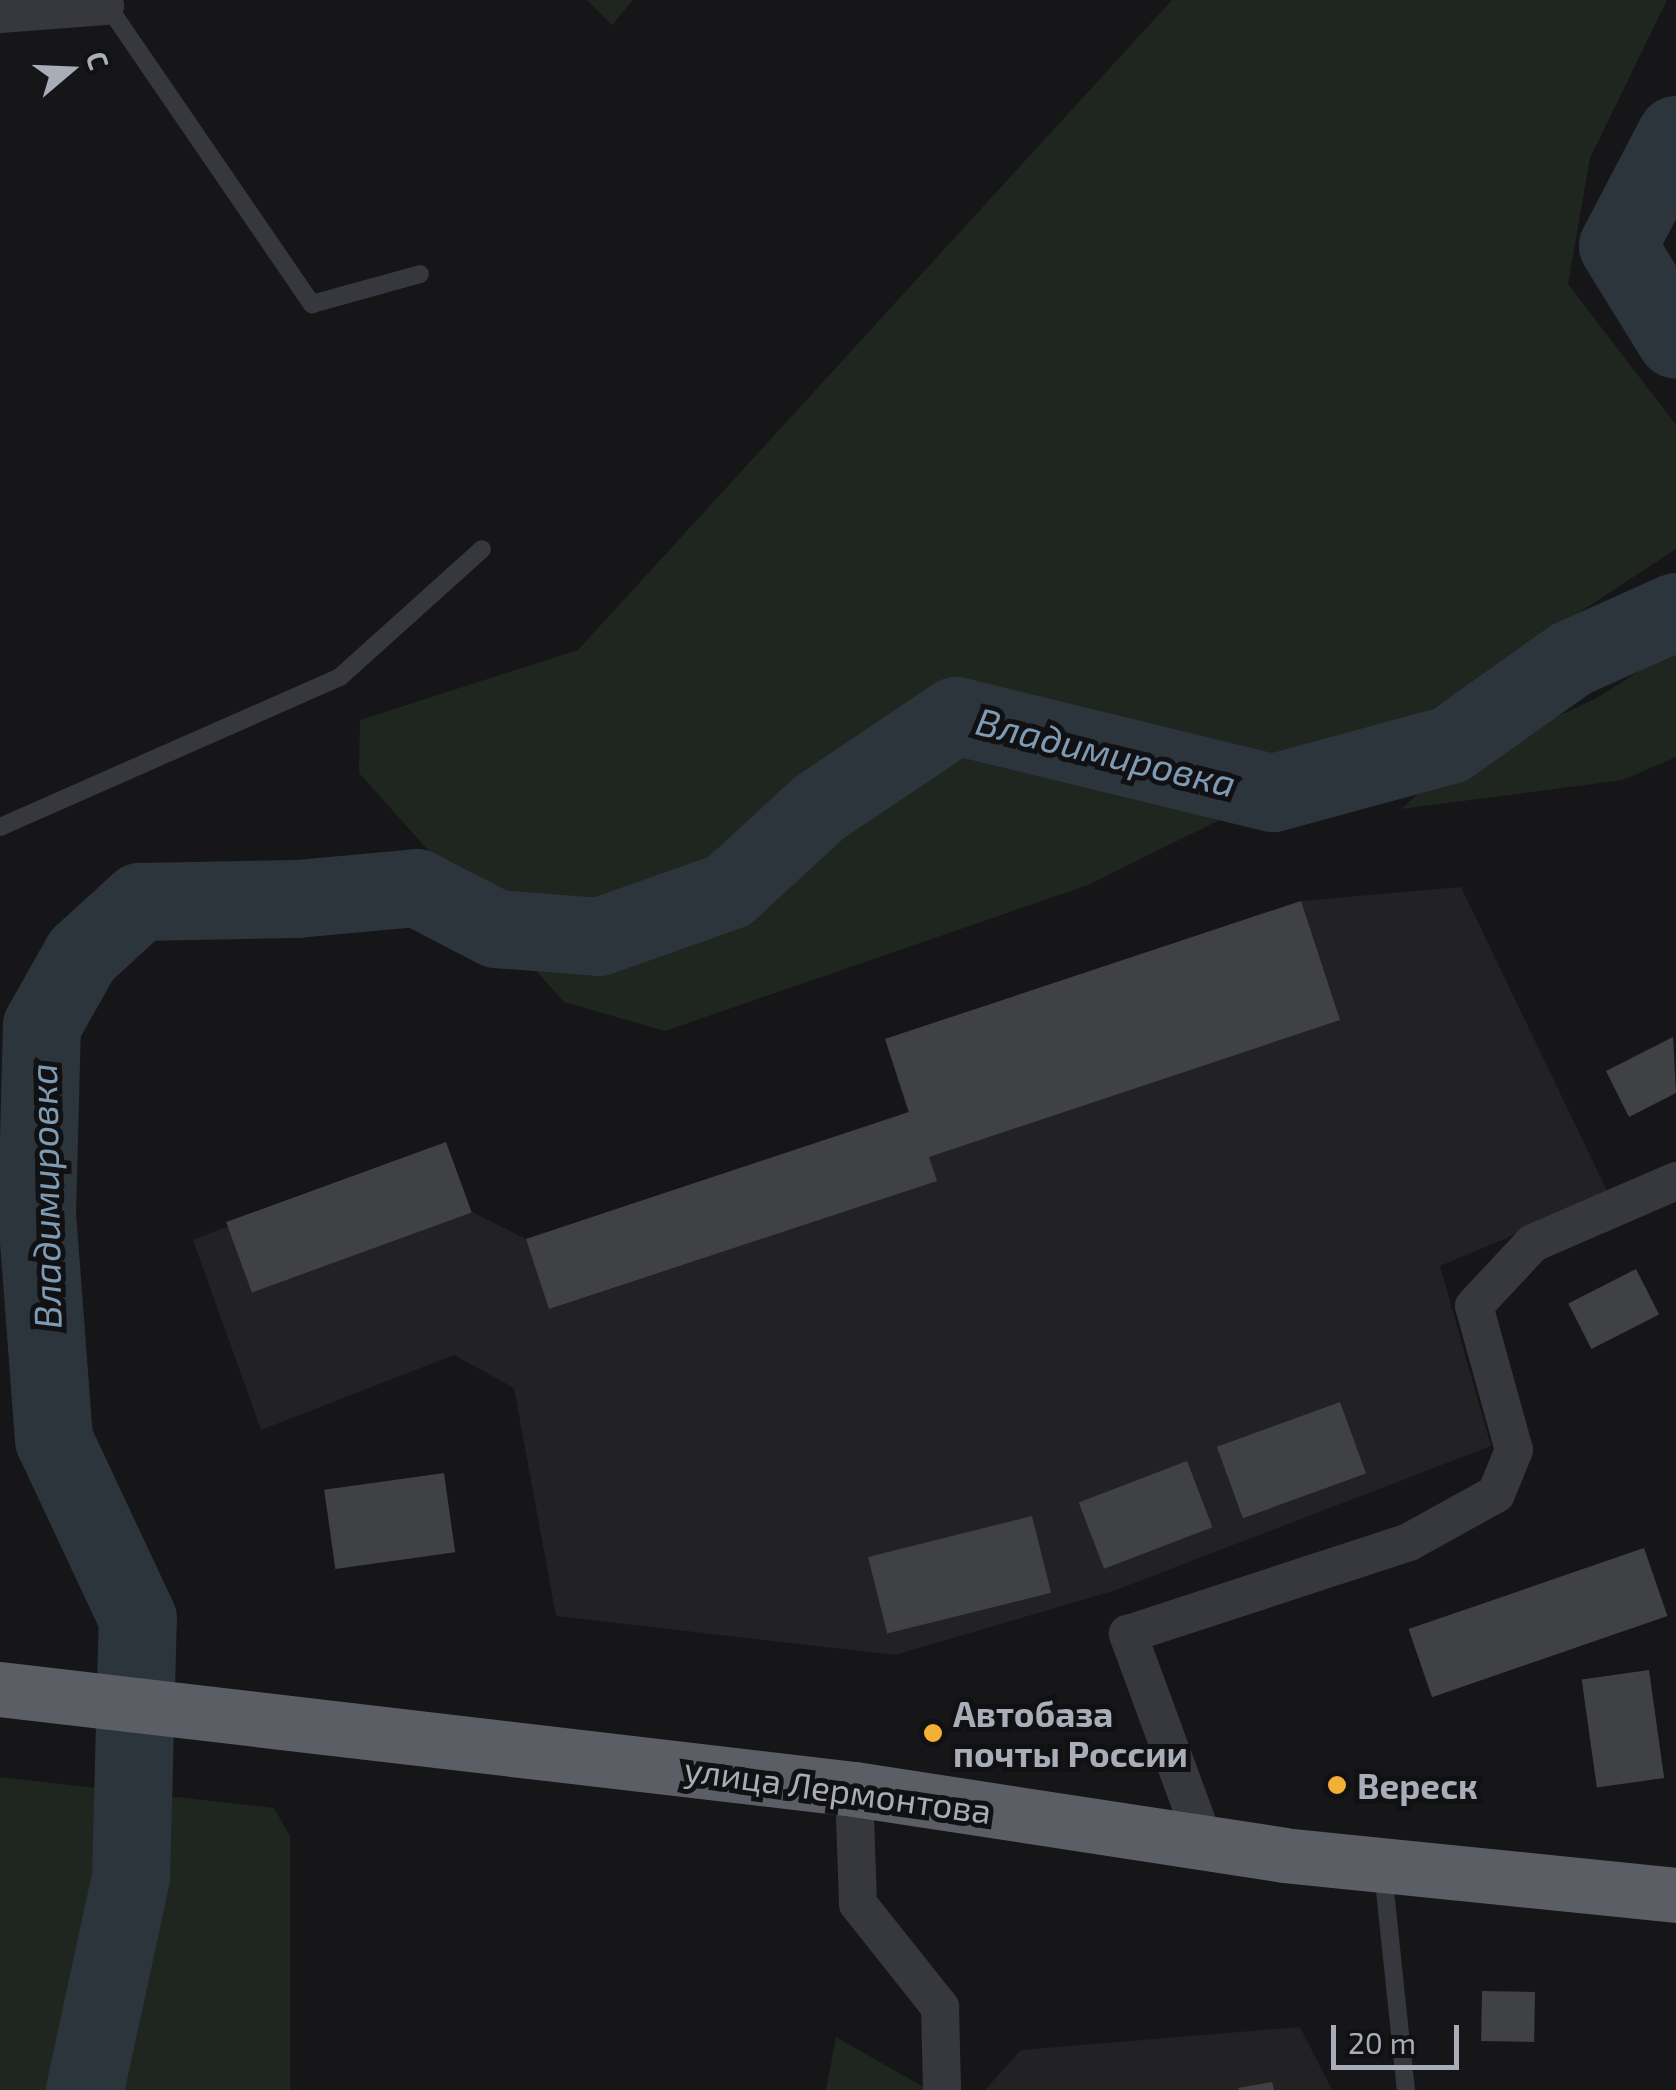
<!DOCTYPE html>
<meta charset="utf-8">
<style>
body{margin:0}
#map{position:relative;width:1676px;height:2090px;overflow:hidden;background:#161618;font-family:"Exo 2",sans-serif}
div>[style]{position:absolute}
.built>*{inset:0;background:#222225}
.green>*{inset:0;background:#1e261f}
.river>*{height:78px;margin:-39px;padding:0 39px;transform-origin:39px;border-radius:39px;background:#2c353c}
.building>*{inset:0;background:#404145;transform-origin:0 0}
.service>*{height:18px;margin:-9px;padding:0 9px;transform-origin:9px;border-radius:9px;background:#37383d}
.minor>*{height:38px;margin:-19px;padding:0 19px;transform-origin:19px;border-radius:19px;background:#37383d}
.trunk>*{height:55px;margin:-27.5px;padding:0 27.5px;transform-origin:27.5px;border-radius:27.5px;background:#5b5e65}
.dots>*{width:28px;height:28px;translate:-50% -50%;box-sizing:border-box;border:5px solid #111113;border-radius:50%}
span{translate:-50% -50%;white-space:nowrap;text-align:center;line-height:1.15;-webkit-text-stroke:10px #111113;paint-order:stroke}
.poi-label{font-size:35px;color:#a8adb8;font-weight:700}
.left{translate:0 -50%;text-align:left}
.street-label{font-size:35px;color:#a8adb8}
.water-label{font-size:38px;color:#7f9bb3;font-style:italic}
.north{position:absolute;left:20px;top:20px;width:100px;height:100px;-webkit-text-stroke:8px #111113;paint-order:stroke;rotate:71deg;font-size:28px;font-weight:700;line-height:40px;text-align:center;color:#a8adb8}
.north::after{content:'';display:block;margin:auto;width:35px;height:45px;background:#a8adb8;clip-path:polygon(50% 0,100% 100%,50% 72%,0 100%)}
.scale{position:absolute;left:1331px;top:2025px;width:128px;height:45px;box-sizing:border-box;border:5px solid #a8adb8;border-top:0;padding-left:12px;font-size:30px;line-height:35px;white-space:nowrap;color:#a8adb8;-webkit-text-stroke:8px #111113;paint-order:stroke}
</style>
<div id="map">
<div class="built">
<i style="clip-path:polygon(1461px 887px,1609px 1195px,1440px 1266px,1491px 1446px,1116px 1590px,895px 1655px,556px 1616px,514px 1388px,454px 1355px,261px 1430px,193px 1240px,446px 1142px,472px 1212px,526px 1239px,908px 1112px,885px 1039px,1301px 901px)"></i>
<i style="clip-path:polygon(1300px 2027px,1332px 2090px,985px 2090px,1021px 2050px)"></i>
</div>
<div class="green">
<i style="clip-path:polygon(587px 0,633px 0,612px 25px)"></i>
<i style="clip-path:polygon(1172px 0,1667px 0,1590px 158px,1568px 284px,1676px 425px,1676px 549px,1397px 732px,1088px 885px,665px 1031px,564px 1002px,359px 773px,360px 720px,578px 650px)"></i>
<i style="clip-path:polygon(1676px 648px,1676px 757px,1623px 780px,1401px 809px,1448px 768px,1595px 699px)"></i>
<i style="clip-path:polygon(0 1777px,274px 1808px,290px 1836px,290px 2090px,0 2090px)"></i>
<i style="clip-path:polygon(836px 2037px,929px 2090px,826px 2090px)"></i>
</div>
<div class="river">
<i style="left:1676px;top:135px;width:125px;rotate:117.6deg"></i>
<i style="left:1618px;top:246px;width:110px;rotate:58.3deg"></i>
<i style="left:85px;top:2090px;width:217px;rotate:-77.8deg"></i>
<i style="left:131px;top:1878px;width:259px;rotate:-88.5deg"></i>
<i style="left:138px;top:1619px;width:198px;rotate:-115.1deg"></i>
<i style="left:54px;top:1440px;width:225px;rotate:-94.3deg"></i>
<i style="left:37px;top:1216px;width:190px;rotate:-88.5deg"></i>
<i style="left:42px;top:1026px;width:81px;rotate:-60.6deg"></i>
<i style="left:82px;top:955px;width:79px;rotate:-42.4deg"></i>
<i style="left:140px;top:902px;width:157px;rotate:-1.1deg"></i>
<i style="left:297px;top:899px;width:121px;rotate:-5.2deg"></i>
<i style="left:417px;top:888px;width:89px;rotate:27.4deg"></i>
<i style="left:496px;top:929px;width:103px;rotate:4.4deg"></i>
<i style="left:599px;top:937px;width:138px;rotate:-19.5deg"></i>
<i style="left:729px;top:891px;width:122px;rotate:-42.7deg"></i>
<i style="left:819px;top:808px;width:165px;rotate:-33.9deg"></i>
<i style="left:956px;top:716px;width:326px;rotate:13.7deg"></i>
<i style="left:1273px;top:793px;width:183px;rotate:-15.2deg"></i>
<i style="left:1450px;top:745px;width:148px;rotate:-35.4deg"></i>
<i style="left:1571px;top:659px;width:115px;rotate:-24.1deg"></i>
</div>
<div class="building">
<i style="clip-path:polygon(1301px 901px,1340px 1020px,929px 1157px,937px 1181px,549px 1309px,526px 1239px,909px 1112px,885px 1039px)"></i>
<i style="clip-path:polygon(1673px 1037px,1676px 1093px,1629px 1117px,1606px 1071px)"></i>
<i style="left:446px;top:1142px;width:75px;height:234px;rotate:70deg"></i>
<i style="left:1636px;top:1269px;width:51px;height:76px;rotate:63deg"></i>
<i style="left:1340px;top:1402px;width:76px;height:131px;rotate:70deg"></i>
<i style="left:1187px;top:1461px;width:71px;height:116px;rotate:69deg"></i>
<i style="left:444px;top:1473px;width:80px;height:121px;rotate:82deg"></i>
<i style="left:1032px;top:1516px;width:79px;height:169px;rotate:76deg"></i>
<i style="left:1644px;top:1548px;width:72px;height:249px;rotate:71deg"></i>
<i style="left:1649px;top:1670px;width:109px;height:68px;rotate:82deg"></i>
<i style="left:1482px;top:1991px;width:53px;height:50px;rotate:1deg"></i>
<i style="clip-path:polygon(1272px 2082px,1274px 2090px,1239px 2090px,1238px 2088px)"></i>
</div>
<div class="service">
<i style="left:107px;top:5px;width:363px;rotate:55.6deg"></i>
<i style="left:312px;top:304px;width:112px;rotate:-15.5deg"></i>
<i style="left:0;top:827px;width:372px;rotate:-23.8deg"></i>
<i style="left:340px;top:677px;width:191px;rotate:-42deg"></i>
<i style="left:1383px;top:1872px;width:219px;rotate:84deg"></i>
</div>
<div class="minor">
<i style="left:0;top:14px;width:105px;rotate:-4.4deg"></i>
<i style="left:105px;top:6px;width:7px;rotate:-117deg"></i>
<i style="left:854px;top:1789px;width:115px;rotate:88deg"></i>
<i style="left:858px;top:1904px;width:132px;rotate:51.5deg"></i>
<i style="left:940px;top:2007px;width:83px;rotate:88.6deg"></i>
<i style="left:1204px;top:1841px;width:221px;rotate:-110.2deg"></i>
<i style="left:1128px;top:1634px;width:296px;rotate:-18.1deg"></i>
<i style="left:1409px;top:1542px;width:99px;rotate:-28.9deg"></i>
<i style="left:1496px;top:1494px;width:48px;rotate:-67.8deg"></i>
<i style="left:1514px;top:1450px;width:149px;rotate:-105.5deg"></i>
<i style="left:1474px;top:1306px;width:86px;rotate:-46.9deg"></i>
<i style="left:1533px;top:1243px;width:156px;rotate:-23.4deg"></i>
</div>
<div class="trunk">
<i style="left:0;top:1689px;width:860px;rotate:6.68deg"></i>
<i style="left:854px;top:1789px;width:434px;rotate:8.7deg"></i>
<i style="left:1283px;top:1855px;width:395px;rotate:5.8deg"></i>
</div>
<div class="dots">
<i style="left:933px;top:1733px;background:#f2b134"></i>
<i style="left:1337px;top:1785px;background:#f2b134"></i>
</div>
<div class="poi-label">
<span class="left" style="left:953px;top:1733px">Автобаза<br>почты России</span>
<span class="left" style="left:1357px;top:1785px">Вереск</span>
</div>
<div class="street-label">
<span style="left:838px;top:1789px;rotate:8deg">улица Лермонтова</span>
</div>
<div class="water-label">
<span style="left:1106px;top:752px;rotate:14deg">Владимировка</span>
<span style="left:45px;top:1196px;rotate:-91deg">Владимировка</span>
</div>
<div class="north">С</div>
<div class="scale">20 m</div>
</div>
